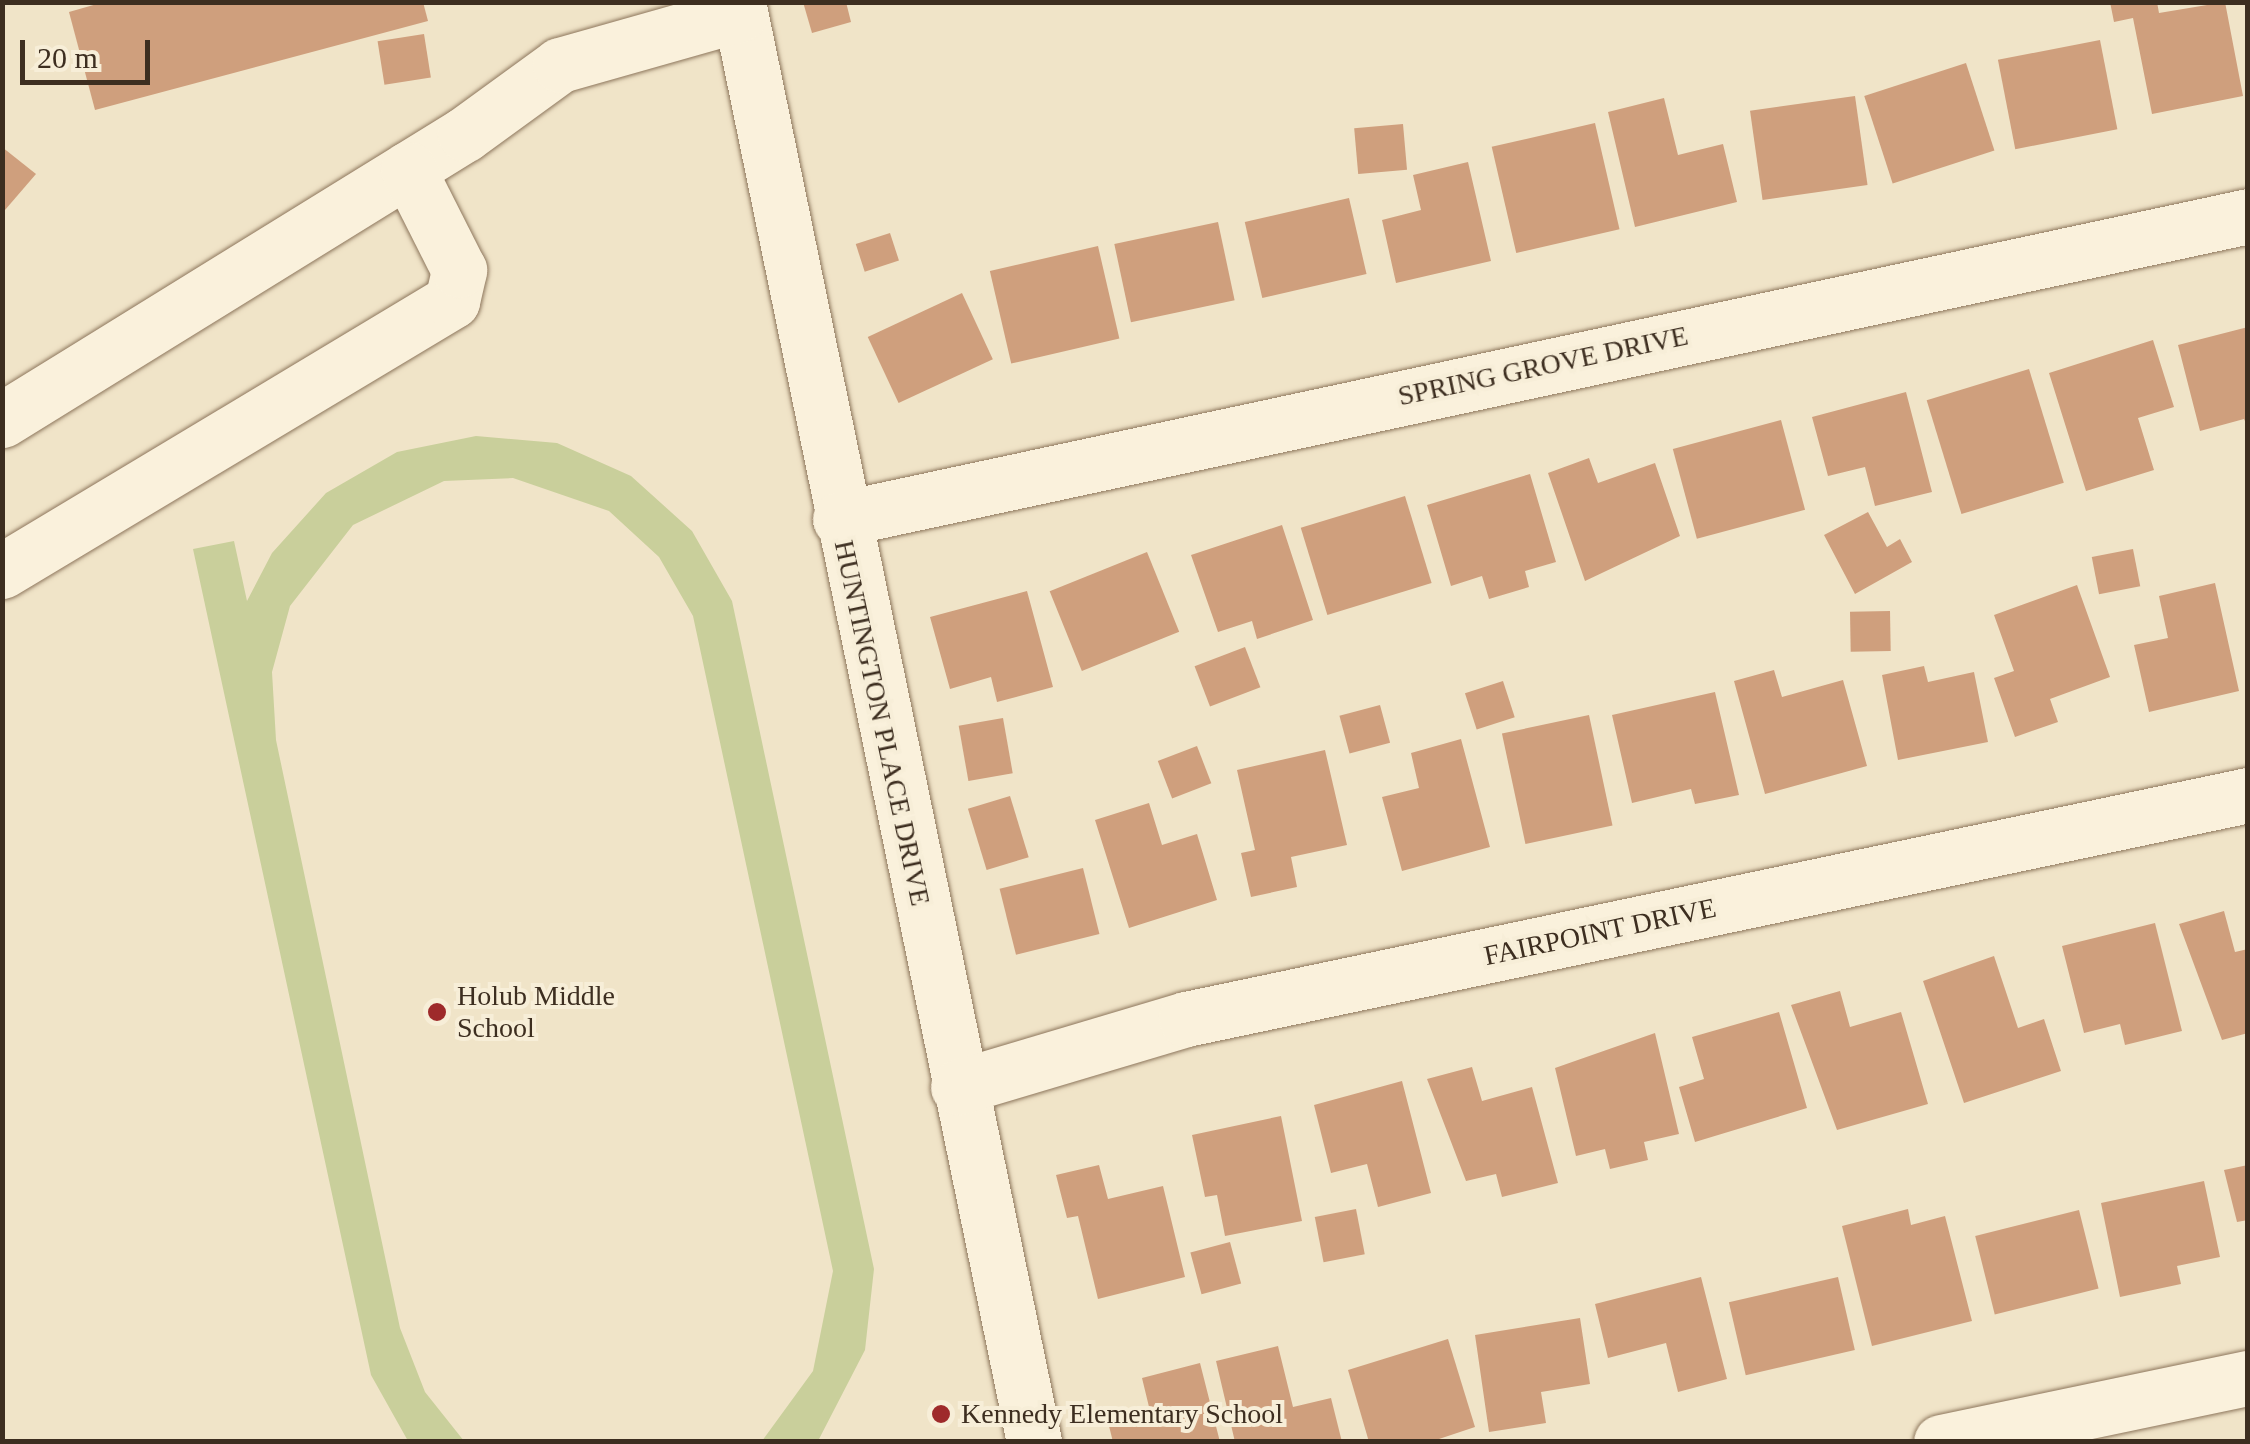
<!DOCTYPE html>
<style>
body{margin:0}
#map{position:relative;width:2250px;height:1444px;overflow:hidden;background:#f0e4c8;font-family:"Times New Roman",serif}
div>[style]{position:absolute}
.green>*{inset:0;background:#c9cf9b}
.building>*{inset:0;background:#cf9f7d;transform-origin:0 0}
.roads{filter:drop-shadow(0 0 2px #8d765c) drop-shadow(0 0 2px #8d765c)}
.minor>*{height:55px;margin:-27.5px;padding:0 27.5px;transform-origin:27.5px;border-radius:27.5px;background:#faf1dc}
.dots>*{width:28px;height:28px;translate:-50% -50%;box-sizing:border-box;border:5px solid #f7eed8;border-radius:50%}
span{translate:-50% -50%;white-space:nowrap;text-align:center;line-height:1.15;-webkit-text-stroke:8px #f7eed8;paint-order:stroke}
.street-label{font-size:28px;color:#3d2e20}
.poi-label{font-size:28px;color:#3d2e20}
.left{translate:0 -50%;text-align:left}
.frame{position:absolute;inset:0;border:5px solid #3d2e20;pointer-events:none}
.scale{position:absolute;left:20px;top:40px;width:130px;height:45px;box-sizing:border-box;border:5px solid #3d2e20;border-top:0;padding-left:12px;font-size:30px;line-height:35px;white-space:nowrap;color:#3d2e20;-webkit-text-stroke:8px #f7eed8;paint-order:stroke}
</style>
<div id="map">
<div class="green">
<i style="clip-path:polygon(476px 436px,557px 443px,631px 476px,692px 531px,732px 601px,874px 1269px,865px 1350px,818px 1441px,762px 1441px,813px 1371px,833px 1271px,693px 616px,659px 557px,609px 511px,513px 478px,444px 481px,353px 525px,290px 606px,272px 672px,276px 740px,400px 1328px,425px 1392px,464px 1441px,408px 1441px,371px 1375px,193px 549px,234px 541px,247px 601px,272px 553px,326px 493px,397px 452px)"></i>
</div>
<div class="building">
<i style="clip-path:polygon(104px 2px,423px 2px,428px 21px,95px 110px,69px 12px)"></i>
<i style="clip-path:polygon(803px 2px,846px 2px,851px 22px,812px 33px)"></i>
<i style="clip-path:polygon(2110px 2px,2157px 2px,2159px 13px,2225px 2px,2243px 96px,2152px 114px,2133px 18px,2114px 22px)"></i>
<i style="left:424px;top:34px;width:44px;height:47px;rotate:81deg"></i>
<i style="left:2100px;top:40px;width:91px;height:104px;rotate:79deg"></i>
<i style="left:1966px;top:63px;width:92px;height:107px;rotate:72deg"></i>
<i style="left:1855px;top:96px;width:90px;height:106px;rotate:82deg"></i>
<i style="clip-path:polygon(1664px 98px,1678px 155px,1723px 144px,1737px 202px,1635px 227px,1608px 112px)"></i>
<i style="left:1595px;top:123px;width:109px;height:106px;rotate:77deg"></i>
<i style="left:1403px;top:124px;width:46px;height:49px;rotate:85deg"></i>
<i style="clip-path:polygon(2px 147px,36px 174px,5px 210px,2px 208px)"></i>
<i style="clip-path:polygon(1468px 162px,1491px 261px,1396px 283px,1382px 220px,1421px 210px,1413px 175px)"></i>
<i style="left:1349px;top:198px;width:78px;height:107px;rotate:77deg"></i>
<i style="left:1218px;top:222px;width:80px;height:106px;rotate:78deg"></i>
<i style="left:890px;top:233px;width:29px;height:36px;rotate:72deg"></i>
<i style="left:1098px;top:246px;width:95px;height:111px;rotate:77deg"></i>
<i style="left:962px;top:293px;width:73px;height:104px;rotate:65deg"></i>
<i style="clip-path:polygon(2248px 327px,2248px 427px,2244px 419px,2200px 431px,2178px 345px)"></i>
<i style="clip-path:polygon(2153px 340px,2174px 407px,2138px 418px,2154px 470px,2086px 491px,2049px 373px)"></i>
<i style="left:2029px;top:369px;width:119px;height:107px;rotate:73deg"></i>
<i style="clip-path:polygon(1906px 392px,1932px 492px,1875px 506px,1865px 467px,1828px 476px,1812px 417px)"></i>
<i style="left:1781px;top:420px;width:93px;height:112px;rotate:75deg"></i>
<i style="clip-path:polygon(1589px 458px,1598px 483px,1655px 463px,1680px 536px,1585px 581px,1548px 473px)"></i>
<i style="clip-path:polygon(1530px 474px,1556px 562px,1525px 571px,1529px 587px,1489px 599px,1482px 576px,1451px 586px,1427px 505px)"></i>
<i style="left:1405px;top:496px;width:91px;height:109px;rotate:73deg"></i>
<i style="clip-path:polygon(1868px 512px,1887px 547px,1900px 539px,1912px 562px,1855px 594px,1824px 535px)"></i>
<i style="clip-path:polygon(1282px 525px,1313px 620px,1257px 639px,1252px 621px,1218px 632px,1191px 555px)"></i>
<i style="left:2133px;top:549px;width:38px;height:42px;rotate:79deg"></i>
<i style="left:1147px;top:552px;width:86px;height:105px;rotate:68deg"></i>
<i style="clip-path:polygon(2215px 583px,2239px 691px,2149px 712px,2134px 645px,2168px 638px,2159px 596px)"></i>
<i style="clip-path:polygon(2077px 585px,2110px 677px,2050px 699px,2058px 722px,2015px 737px,1994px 678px,2014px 671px,1994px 615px)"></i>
<i style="clip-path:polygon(1027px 591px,1053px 687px,997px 702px,991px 677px,950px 689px,930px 617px)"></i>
<i style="left:1890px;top:611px;width:40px;height:40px;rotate:89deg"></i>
<i style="left:1245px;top:647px;width:43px;height:54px;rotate:69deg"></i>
<i style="clip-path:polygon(1924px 666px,1928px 682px,1974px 672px,1988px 742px,1898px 760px,1882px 675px)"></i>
<i style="clip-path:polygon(1774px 670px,1782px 697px,1843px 680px,1867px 766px,1765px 794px,1734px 681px)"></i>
<i style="left:1503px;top:681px;width:38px;height:40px;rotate:72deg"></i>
<i style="clip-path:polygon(1715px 692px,1739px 795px,1695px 804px,1691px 789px,1632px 803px,1612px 715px)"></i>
<i style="left:1380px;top:705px;width:39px;height:42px;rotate:75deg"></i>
<i style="left:1589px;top:715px;width:113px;height:89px;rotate:78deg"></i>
<i style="left:1003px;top:718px;width:56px;height:45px;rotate:80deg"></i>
<i style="clip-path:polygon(1461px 739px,1490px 847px,1402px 871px,1382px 797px,1419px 788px,1411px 753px)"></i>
<i style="left:1197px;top:746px;width:40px;height:42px;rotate:69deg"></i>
<i style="clip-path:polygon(1325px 750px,1347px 845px,1291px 857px,1297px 887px,1251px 897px,1241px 853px,1255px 850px,1237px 770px)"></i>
<i style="left:1010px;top:796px;width:64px;height:44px;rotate:73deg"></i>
<i style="clip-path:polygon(1149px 803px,1162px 845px,1197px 834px,1217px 900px,1129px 928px,1095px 820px)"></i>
<i style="left:1083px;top:868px;width:68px;height:86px;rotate:76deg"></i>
<i style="clip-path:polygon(2224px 911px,2235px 952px,2248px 949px,2248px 1033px,2222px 1040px,2179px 924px)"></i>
<i style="clip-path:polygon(2155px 923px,2182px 1031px,2125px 1045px,2120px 1024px,2084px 1033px,2062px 946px)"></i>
<i style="clip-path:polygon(1994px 956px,2018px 1028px,2044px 1019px,2061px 1071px,1964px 1103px,1923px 981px)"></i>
<i style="clip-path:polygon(1840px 991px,1850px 1027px,1901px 1012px,1928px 1104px,1837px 1130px,1791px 1005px)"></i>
<i style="clip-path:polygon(1779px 1012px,1807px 1108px,1695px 1142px,1679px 1087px,1704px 1079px,1692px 1037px)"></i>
<i style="clip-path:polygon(1655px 1033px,1679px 1134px,1644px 1142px,1648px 1160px,1610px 1169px,1605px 1149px,1576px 1156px,1555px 1068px)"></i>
<i style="clip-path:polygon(1472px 1067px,1482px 1101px,1532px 1087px,1558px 1183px,1502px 1197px,1496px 1174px,1466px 1181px,1427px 1079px)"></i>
<i style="clip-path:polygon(1402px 1081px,1431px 1193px,1378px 1207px,1367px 1164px,1331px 1173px,1314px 1105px)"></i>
<i style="clip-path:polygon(1281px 1116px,1302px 1221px,1225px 1236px,1217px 1195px,1205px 1197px,1192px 1135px)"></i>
<i style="clip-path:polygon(1099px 1165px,1108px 1199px,1163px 1186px,1185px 1277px,1098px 1299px,1078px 1216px,1067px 1218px,1056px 1175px)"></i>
<i style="clip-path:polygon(2248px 1165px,2248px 1220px,2237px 1222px,2224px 1170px)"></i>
<i style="clip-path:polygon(2204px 1181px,2220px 1257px,2177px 1266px,2181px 1284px,2120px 1297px,2101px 1203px)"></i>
<i style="left:1356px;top:1209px;width:46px;height:42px;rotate:79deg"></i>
<i style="clip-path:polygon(1908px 1209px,1911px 1225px,1945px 1216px,1972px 1321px,1872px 1346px,1842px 1226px)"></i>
<i style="left:2079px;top:1210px;width:81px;height:107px;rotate:76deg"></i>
<i style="left:1230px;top:1242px;width:43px;height:41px;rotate:75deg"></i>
<i style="clip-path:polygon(1701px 1277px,1727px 1379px,1678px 1392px,1666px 1343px,1608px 1358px,1595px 1304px)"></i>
<i style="left:1838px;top:1277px;width:75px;height:112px;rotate:77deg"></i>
<i style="clip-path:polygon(1580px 1318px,1590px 1384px,1541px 1392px,1546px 1423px,1489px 1432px,1475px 1335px)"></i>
<i style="clip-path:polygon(1448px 1339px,1475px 1427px,1430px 1442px,1369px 1442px,1348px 1370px)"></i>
<i style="clip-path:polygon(1278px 1346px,1293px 1407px,1331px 1398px,1342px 1442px,1235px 1442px,1216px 1361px)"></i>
<i style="clip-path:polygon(1200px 1363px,1220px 1442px,1113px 1442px,1108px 1422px,1150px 1411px,1142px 1378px)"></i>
</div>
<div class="roads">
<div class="minor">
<i style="left:738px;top:2px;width:1470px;rotate:78.38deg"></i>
<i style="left:2px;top:420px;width:544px;rotate:-31.7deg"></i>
<i style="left:465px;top:134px;width:117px;rotate:-36deg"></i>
<i style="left:560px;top:65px;width:187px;rotate:-15.8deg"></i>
<i style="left:840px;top:519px;width:1440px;rotate:-12.14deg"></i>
<i style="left:2px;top:571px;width:525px;rotate:-30.96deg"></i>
<i style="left:452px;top:301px;width:32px;rotate:-77deg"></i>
<i style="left:459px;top:270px;width:113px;rotate:-116.8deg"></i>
<i style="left:958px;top:1087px;width:238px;rotate:-16.6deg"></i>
<i style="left:1186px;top:1019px;width:1085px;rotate:-11.91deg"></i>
<i style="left:1941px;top:1442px;width:314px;rotate:-11.8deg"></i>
</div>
</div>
<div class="dots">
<i style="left:437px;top:1012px;background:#9e2a2b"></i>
<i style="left:941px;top:1414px;background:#9e2a2b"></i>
</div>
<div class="street-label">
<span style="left:1543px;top:366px;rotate:-12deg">SPRING GROVE DRIVE</span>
<span style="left:882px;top:723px;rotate:78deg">HUNTINGTON PLACE DRIVE</span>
<span style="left:1600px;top:932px;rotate:-12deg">FAIRPOINT DRIVE</span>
</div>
<div class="poi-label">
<span class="left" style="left:457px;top:1012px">Holub Middle<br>School</span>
<span class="left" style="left:961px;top:1414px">Kennedy Elementary School</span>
</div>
<div class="frame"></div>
<div class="scale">20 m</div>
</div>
